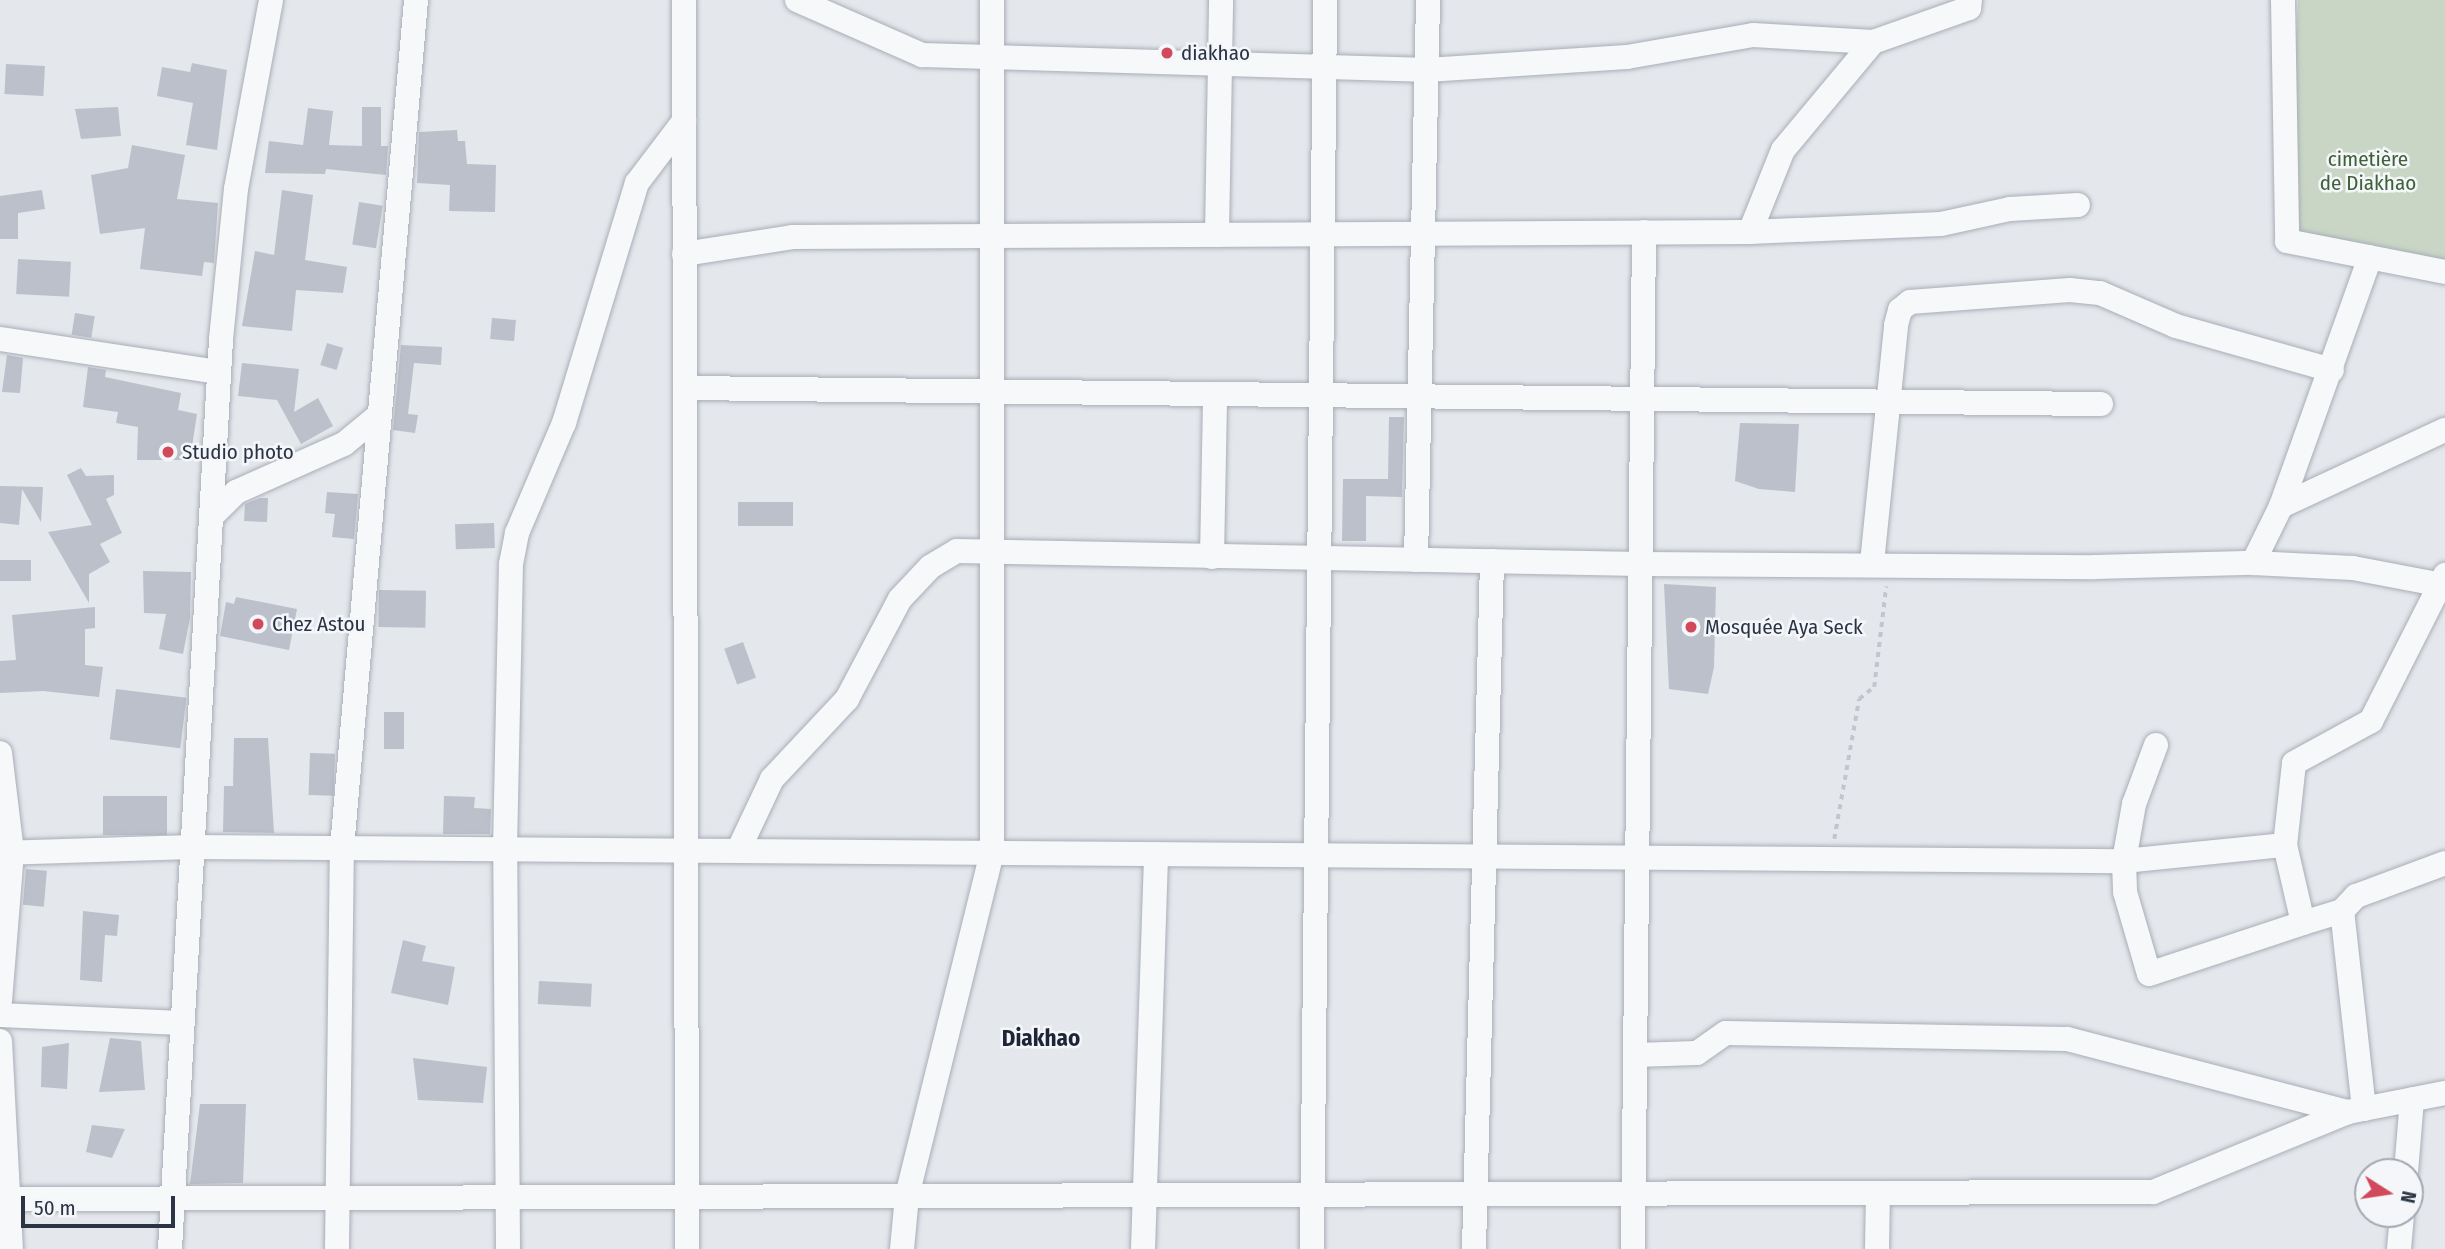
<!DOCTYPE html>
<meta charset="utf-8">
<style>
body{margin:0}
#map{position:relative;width:2445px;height:1249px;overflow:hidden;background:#e4e7ec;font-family:"Fira Sans Condensed",sans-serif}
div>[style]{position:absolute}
.green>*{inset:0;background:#c9d6c5}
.building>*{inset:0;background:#bbc0ca;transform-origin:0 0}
.path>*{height:3.5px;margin-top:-1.75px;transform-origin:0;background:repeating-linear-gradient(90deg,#c2c5cb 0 5px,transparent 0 10px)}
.roads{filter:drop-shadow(0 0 2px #a9aeb7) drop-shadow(0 0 2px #a9aeb7)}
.minor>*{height:24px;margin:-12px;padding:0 12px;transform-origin:12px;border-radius:12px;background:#f7f8fa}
.dots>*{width:19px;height:19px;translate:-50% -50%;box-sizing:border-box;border:4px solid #f4f6f9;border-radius:50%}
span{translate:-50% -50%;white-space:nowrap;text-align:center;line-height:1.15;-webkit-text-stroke:5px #f4f6f9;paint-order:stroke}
.poi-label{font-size:21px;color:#2b3445}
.left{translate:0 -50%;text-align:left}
.park-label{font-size:21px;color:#3f6138}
.neighbourhood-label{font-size:23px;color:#1d2536;font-weight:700}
.north{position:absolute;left:2354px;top:1158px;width:70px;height:70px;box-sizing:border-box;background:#f4f6f9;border:2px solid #a4a8b1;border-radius:50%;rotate:102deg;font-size:19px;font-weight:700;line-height:28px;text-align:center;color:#2b3445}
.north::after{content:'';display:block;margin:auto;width:24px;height:32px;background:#d1495b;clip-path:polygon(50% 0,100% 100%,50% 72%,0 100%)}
.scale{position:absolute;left:21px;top:1196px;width:154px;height:32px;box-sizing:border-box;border:4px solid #2b3445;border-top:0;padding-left:9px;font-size:21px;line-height:24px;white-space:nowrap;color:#2b3445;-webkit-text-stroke:5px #f4f6f9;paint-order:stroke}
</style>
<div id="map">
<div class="green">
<i style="clip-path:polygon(2298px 0,2445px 0,2445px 265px,2298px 235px,2289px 222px)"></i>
</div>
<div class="building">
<i style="clip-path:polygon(192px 63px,227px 70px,217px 150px,186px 145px,193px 103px,157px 96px,162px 67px,190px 72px)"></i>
<i style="left:6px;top:64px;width:39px;height:30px;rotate:3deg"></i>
<i style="clip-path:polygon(118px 107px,121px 136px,81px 139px,75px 109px)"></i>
<i style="clip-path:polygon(362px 107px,381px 107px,381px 146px,388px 146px,386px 175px,326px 169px,325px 174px,265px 173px,269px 141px,303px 145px,308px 108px,333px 111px,329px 145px,362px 146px)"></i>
<i style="clip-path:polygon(457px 130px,458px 141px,465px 141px,467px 164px,496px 165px,495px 212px,449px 211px,450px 185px,417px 183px,419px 132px)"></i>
<i style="clip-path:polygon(132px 145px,185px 155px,177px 199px,218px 203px,214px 263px,204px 262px,202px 276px,140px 269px,145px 228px,100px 234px,91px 175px,128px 168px)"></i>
<i style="clip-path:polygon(42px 190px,45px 209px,18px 213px,18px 239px,0 239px,0 196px)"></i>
<i style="clip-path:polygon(282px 190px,313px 195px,305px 260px,347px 267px,343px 293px,296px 290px,292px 331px,242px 326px,255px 251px,274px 255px)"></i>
<i style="left:359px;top:202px;width:24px;height:43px;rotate:9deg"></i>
<i style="left:18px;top:259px;width:53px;height:35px;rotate:3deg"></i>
<i style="left:75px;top:313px;width:20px;height:22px;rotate:9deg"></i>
<i style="left:492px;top:318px;width:24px;height:21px;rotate:5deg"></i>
<i style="left:327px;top:343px;width:17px;height:23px;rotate:17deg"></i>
<i style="clip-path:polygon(401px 345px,442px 347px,441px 365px,414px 363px,408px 414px,418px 415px,415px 433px,393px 430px)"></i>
<i style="clip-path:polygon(7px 355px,23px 358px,20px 393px,2px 392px)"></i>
<i style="clip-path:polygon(242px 363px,299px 369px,294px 412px,318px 398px,333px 426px,301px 444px,277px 400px,238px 396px)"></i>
<i style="clip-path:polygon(88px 367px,106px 370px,105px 377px,181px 393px,178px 410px,197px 414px,190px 460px,137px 460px,138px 427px,116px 423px,118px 412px,83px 407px)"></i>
<i style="clip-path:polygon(1389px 417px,1404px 417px,1402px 497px,1366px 496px,1366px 541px,1342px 541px,1343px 479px,1388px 479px)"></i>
<i style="clip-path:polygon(1740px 423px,1799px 424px,1795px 492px,1759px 489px,1735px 481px)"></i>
<i style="clip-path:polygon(81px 468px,86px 476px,114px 475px,114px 495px,106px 499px,122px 533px,100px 544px,110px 562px,89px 574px,89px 603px,48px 532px,92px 525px,67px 475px)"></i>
<i style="clip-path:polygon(0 486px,43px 487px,41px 522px,22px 489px,19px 525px,0 523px)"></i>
<i style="clip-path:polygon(327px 492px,358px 494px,354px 539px,332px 537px,335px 514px,325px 513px)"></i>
<i style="clip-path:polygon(260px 498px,268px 498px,267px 522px,244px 521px,245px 504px)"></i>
<i style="left:793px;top:502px;width:24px;height:55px;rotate:90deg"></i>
<i style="left:494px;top:523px;width:25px;height:39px;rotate:88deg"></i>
<i style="left:0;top:560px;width:31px;height:21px"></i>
<i style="clip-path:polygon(143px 571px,191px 572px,190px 618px,183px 654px,159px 649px,166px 614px,144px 613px)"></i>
<i style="clip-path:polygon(1664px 584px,1716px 587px,1714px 667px,1708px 694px,1669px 689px)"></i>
<i style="left:379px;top:590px;width:47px;height:37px;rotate:1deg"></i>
<i style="clip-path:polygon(236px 597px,297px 609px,289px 650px,220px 636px,226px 602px,234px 604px)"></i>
<i style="clip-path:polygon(95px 607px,95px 628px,85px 629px,85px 665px,103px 667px,99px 697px,43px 691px,0 693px,0 661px,16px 660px,12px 615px)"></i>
<i style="left:743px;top:642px;width:38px;height:20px;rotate:70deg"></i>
<i style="left:116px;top:689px;width:71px;height:51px;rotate:7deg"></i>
<i style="left:384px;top:712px;width:20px;height:37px"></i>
<i style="clip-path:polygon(234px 738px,268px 738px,274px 833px,223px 832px,224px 786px,233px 786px)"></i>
<i style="left:310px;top:753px;width:25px;height:42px;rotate:2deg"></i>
<i style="left:103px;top:796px;width:64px;height:39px"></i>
<i style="clip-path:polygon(444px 796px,475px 797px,474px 808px,491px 809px,490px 834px,443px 834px)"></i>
<i style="left:26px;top:869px;width:21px;height:36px;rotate:5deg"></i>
<i style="clip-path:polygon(83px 911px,119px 915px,117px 936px,105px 935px,102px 982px,80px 980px)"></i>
<i style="clip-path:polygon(403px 940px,426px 946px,422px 961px,455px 967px,448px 1005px,391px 993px)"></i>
<i style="left:539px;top:981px;width:53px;height:23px;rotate:3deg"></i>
<i style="clip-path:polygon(110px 1038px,141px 1041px,145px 1090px,99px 1092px)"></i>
<i style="clip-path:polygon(69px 1043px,67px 1089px,41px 1087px,42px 1047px)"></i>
<i style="clip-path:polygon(413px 1058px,487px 1067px,483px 1103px,418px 1100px)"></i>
<i style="clip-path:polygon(200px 1104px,246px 1104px,243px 1183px,190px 1184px)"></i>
<i style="clip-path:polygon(92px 1125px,125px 1129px,112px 1158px,86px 1152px)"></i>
</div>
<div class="path">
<i style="left:1834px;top:839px;width:142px;rotate:-79.9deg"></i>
<i style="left:1859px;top:699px;width:19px;rotate:-39deg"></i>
<i style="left:1874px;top:687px;width:101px;rotate:-83.2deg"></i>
</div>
<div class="roads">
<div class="minor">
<i style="left:684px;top:0;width:1249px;rotate:89.86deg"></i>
<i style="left:797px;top:0;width:137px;rotate:23.7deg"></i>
<i style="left:922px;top:55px;width:505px;rotate:1.7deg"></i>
<i style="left:1427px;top:70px;width:200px;rotate:-3.7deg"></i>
<i style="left:1627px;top:57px;width:128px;rotate:-9.9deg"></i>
<i style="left:1753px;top:35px;width:120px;rotate:3.3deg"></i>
<i style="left:1873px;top:42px;width:102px;rotate:-19.5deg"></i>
<i style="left:1969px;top:8px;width:8px;rotate:-83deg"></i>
<i style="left:2283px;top:0;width:241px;rotate:89deg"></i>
<i style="left:2287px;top:241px;width:161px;rotate:11.1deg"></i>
<i style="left:1750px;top:232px;width:88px;rotate:-68.1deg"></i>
<i style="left:1783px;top:150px;width:141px;rotate:-50.2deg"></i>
<i style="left:1217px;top:235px;width:235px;rotate:-89deg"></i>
<i style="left:684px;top:254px;width:109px;rotate:-8.9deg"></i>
<i style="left:792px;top:237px;width:958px;rotate:-0.3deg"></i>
<i style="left:1750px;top:232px;width:191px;rotate:-2.4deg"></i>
<i style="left:1941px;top:224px;width:71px;rotate:-12.3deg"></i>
<i style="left:2010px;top:209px;width:68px;rotate:-3.4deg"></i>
<i style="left:0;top:339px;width:221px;rotate:8.6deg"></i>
<i style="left:685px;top:388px;width:1416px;rotate:0.65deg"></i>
<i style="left:2281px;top:506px;width:181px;rotate:-24.9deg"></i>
<i style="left:213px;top:515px;width:33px;rotate:-45deg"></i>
<i style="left:236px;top:492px;width:118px;rotate:-24deg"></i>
<i style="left:344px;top:444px;width:44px;rotate:-39.5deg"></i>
<i style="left:1212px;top:557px;width:163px;rotate:-88.9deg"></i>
<i style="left:1416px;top:560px;width:560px;rotate:-88.77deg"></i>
<i style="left:1872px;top:563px;width:239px;rotate:-84.2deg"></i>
<i style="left:1896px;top:325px;width:16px;rotate:-75deg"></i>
<i style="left:1900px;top:310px;width:13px;rotate:-39deg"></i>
<i style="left:1910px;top:302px;width:160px;rotate:-4.3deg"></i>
<i style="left:2070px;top:290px;width:30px;rotate:6deg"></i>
<i style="left:2100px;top:293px;width:83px;rotate:23.5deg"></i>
<i style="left:2176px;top:326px;width:162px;rotate:15.8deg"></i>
<i style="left:2253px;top:563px;width:64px;rotate:-63.8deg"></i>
<i style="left:2281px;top:506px;width:264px;rotate:-70.3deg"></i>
<i style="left:2156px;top:745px;width:63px;rotate:110.4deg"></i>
<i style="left:2134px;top:804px;width:58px;rotate:100deg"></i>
<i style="left:2124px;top:861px;width:31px;rotate:88deg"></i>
<i style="left:2125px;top:892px;width:85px;rotate:73.7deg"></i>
<i style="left:2149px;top:974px;width:162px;rotate:-18.3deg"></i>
<i style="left:0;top:753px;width:100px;rotate:83.1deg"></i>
<i style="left:12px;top:852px;width:148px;rotate:94.6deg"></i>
<i style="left:738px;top:851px;width:80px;rotate:-64.7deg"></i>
<i style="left:772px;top:779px;width:110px;rotate:-46.8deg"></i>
<i style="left:847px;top:699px;width:113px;rotate:-62.1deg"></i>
<i style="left:900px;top:599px;width:44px;rotate:-46.8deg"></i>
<i style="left:930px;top:567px;width:31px;rotate:-31deg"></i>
<i style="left:957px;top:551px;width:684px;rotate:1.09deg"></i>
<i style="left:1641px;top:564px;width:454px;rotate:0.4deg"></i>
<i style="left:2095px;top:567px;width:158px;rotate:-1.5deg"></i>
<i style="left:2253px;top:563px;width:100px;rotate:2.9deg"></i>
<i style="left:2353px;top:568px;width:91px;rotate:10.8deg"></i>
<i style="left:0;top:853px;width:192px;rotate:-1.8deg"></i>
<i style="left:192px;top:847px;width:1932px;rotate:0.42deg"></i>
<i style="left:2124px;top:861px;width:162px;rotate:-5.7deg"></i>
<i style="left:2342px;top:911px;width:21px;rotate:-47deg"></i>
<i style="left:2356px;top:896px;width:95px;rotate:-20.3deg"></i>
<i style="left:0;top:1015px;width:181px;rotate:2.5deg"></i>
<i style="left:0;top:1041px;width:208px;rotate:87deg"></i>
<i style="left:1635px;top:1055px;width:62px;rotate:-1.8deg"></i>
<i style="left:1697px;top:1053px;width:35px;rotate:-35deg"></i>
<i style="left:1726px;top:1033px;width:341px;rotate:1deg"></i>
<i style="left:2067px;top:1039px;width:290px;rotate:14.6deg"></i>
<i style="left:2364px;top:1109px;width:199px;rotate:-96.3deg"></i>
<i style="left:2342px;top:911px;width:41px;rotate:162.9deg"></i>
<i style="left:2303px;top:923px;width:80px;rotate:-103deg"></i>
<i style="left:2285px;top:845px;width:82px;rotate:-83.7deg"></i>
<i style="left:2294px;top:763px;width:88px;rotate:-28.6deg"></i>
<i style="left:2371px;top:721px;width:164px;rotate:-63.1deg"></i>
<i style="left:2406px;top:1172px;width:73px;rotate:-85.3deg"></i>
<i style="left:11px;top:1199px;width:2142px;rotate:-0.19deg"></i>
<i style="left:2153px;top:1192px;width:211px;rotate:-22.3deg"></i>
<i style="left:2348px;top:1112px;width:99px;rotate:-11.1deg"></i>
<i style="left:170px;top:1249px;width:911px;rotate:-86.79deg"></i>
<i style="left:221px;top:339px;width:151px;rotate:-84.3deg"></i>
<i style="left:236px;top:189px;width:192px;rotate:-79.5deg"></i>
<i style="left:337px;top:1249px;width:401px;rotate:-89.3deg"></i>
<i style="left:342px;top:848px;width:851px;rotate:-85.01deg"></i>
<i style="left:508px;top:1249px;width:400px;rotate:-90.4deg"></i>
<i style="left:505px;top:849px;width:285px;rotate:-88.8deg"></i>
<i style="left:511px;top:564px;width:32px;rotate:-79deg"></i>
<i style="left:517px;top:533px;width:120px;rotate:-66.9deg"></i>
<i style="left:564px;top:423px;width:251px;rotate:-73.1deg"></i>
<i style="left:637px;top:183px;width:78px;rotate:-52.8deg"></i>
<i style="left:902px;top:1249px;width:53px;rotate:-84.6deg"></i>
<i style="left:907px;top:1196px;width:353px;rotate:-76.1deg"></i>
<i style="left:992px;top:853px;width:853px;rotate:-90deg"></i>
<i style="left:1143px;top:1249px;width:395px;rotate:-88.1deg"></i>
<i style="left:1312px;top:1249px;width:1249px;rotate:-89.4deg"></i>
<i style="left:1474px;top:1249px;width:688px;rotate:-88.5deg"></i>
<i style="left:1633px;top:1249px;width:1017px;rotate:-89.38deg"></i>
<i style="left:1877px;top:1249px;width:56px;rotate:-89deg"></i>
<i style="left:2399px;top:1249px;width:35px;rotate:-85deg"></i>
</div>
</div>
<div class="dots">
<i style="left:1167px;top:53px;background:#d1495b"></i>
<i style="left:168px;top:452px;background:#d1495b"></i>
<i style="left:258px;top:624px;background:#d1495b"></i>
<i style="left:1691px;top:627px;background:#d1495b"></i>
</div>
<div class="poi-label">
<span class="left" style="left:1181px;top:53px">diakhao</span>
<span class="left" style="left:182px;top:452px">Studio photo</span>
<span class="left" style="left:272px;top:624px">Chez Astou</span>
<span class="left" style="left:1705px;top:627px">Mosquée Aya Seck</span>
</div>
<div class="park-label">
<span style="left:2368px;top:171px">cimetière<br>de Diakhao</span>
</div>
<div class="neighbourhood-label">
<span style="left:1041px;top:1038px">Diakhao</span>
</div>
<div class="north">N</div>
<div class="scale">50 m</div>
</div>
